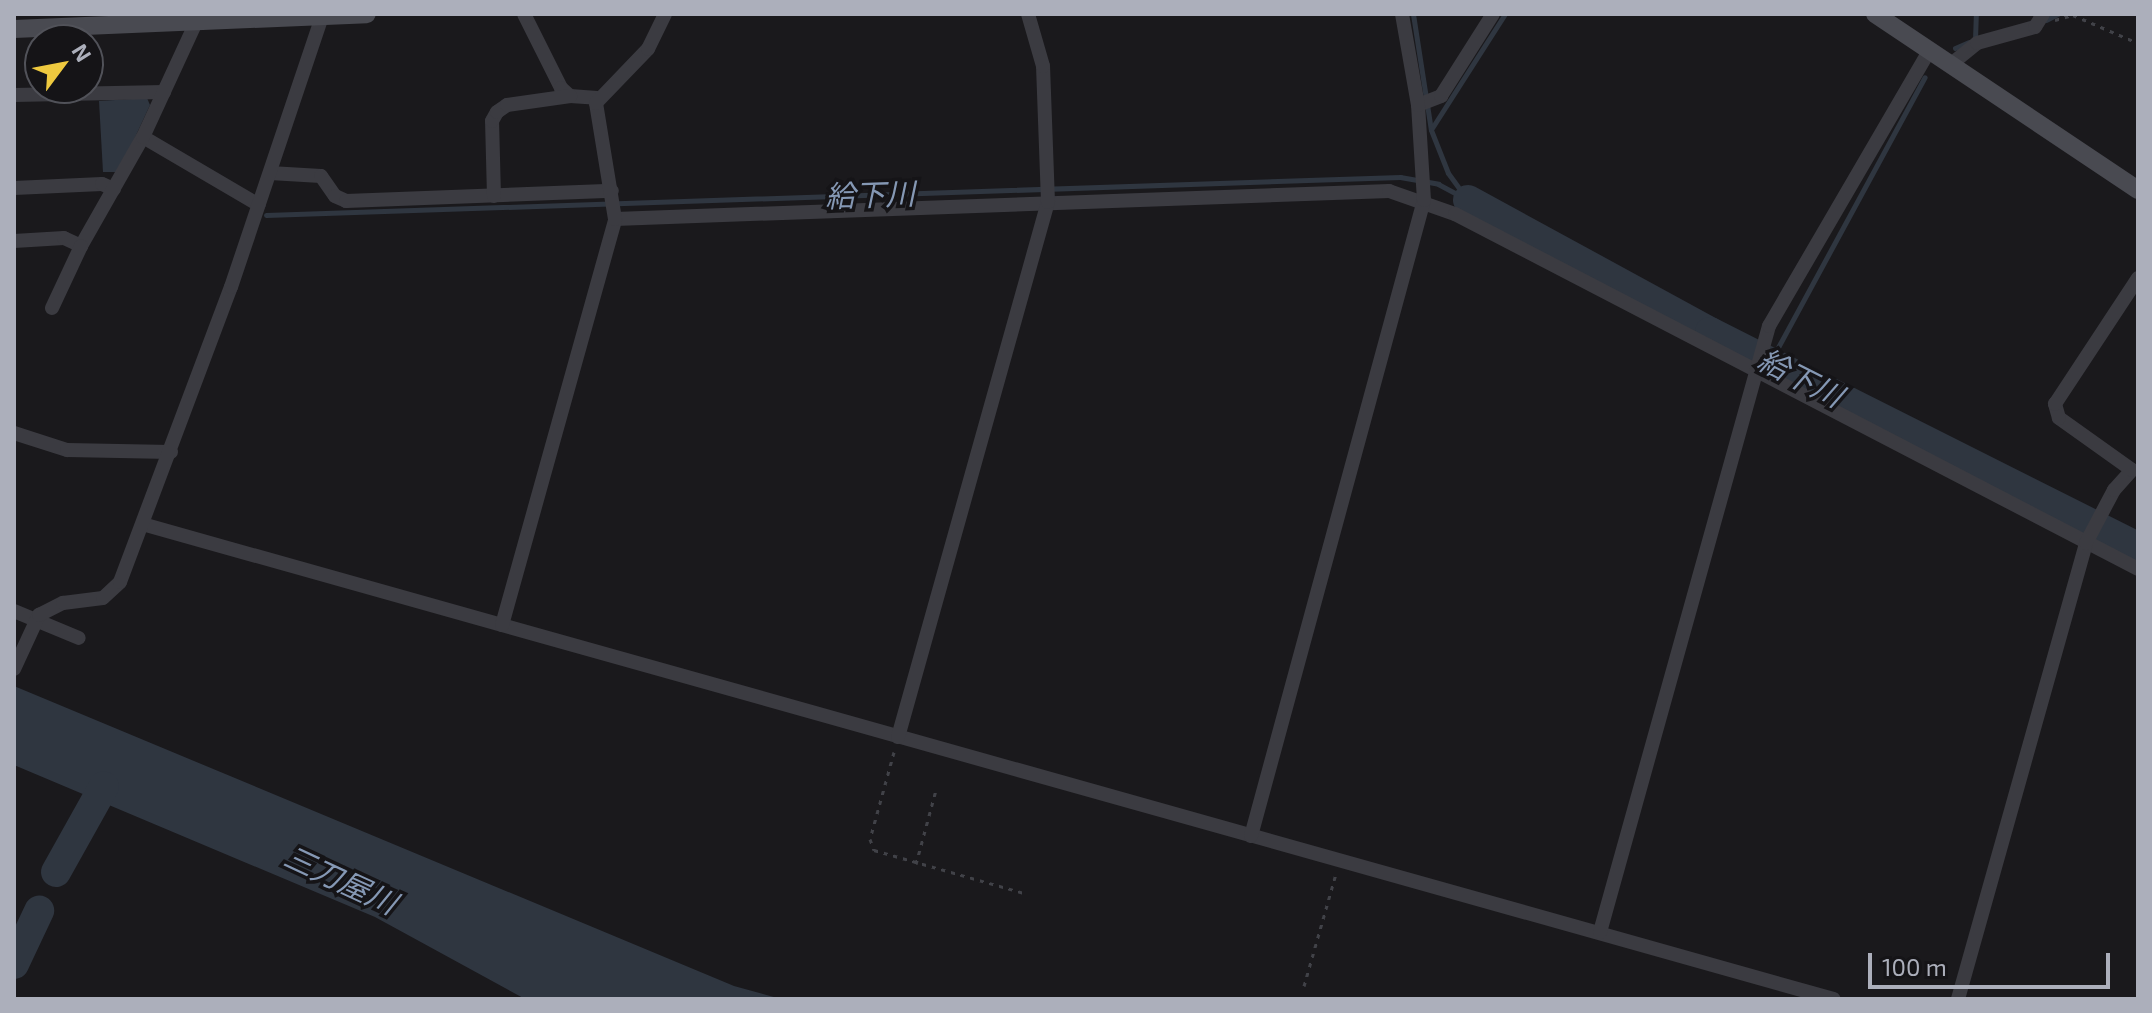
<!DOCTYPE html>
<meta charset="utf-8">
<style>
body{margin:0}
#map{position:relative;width:2152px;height:1013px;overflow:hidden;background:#1a191c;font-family:"Exo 2","Noto Sans JP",sans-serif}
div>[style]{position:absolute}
.water>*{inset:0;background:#2f3640}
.stream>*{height:5px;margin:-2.5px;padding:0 2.5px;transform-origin:2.5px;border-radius:2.5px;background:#2f3640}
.river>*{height:30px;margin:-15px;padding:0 15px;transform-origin:15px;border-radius:15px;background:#2f3640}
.path>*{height:3px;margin-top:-1.5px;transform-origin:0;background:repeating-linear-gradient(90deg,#414248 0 4px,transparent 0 10px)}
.street>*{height:14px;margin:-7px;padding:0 7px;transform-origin:7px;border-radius:7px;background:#3b3b41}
.secondary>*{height:18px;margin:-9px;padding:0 9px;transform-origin:9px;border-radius:9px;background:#494a51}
span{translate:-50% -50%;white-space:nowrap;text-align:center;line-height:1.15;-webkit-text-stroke:7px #151417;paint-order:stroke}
.water-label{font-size:30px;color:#8598b4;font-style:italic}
.frame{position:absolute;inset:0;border:16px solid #acafbb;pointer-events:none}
.north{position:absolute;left:24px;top:24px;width:80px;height:80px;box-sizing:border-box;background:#151417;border:2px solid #515259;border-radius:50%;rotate:58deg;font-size:22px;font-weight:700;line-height:32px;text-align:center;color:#acafbb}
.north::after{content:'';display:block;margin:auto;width:28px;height:36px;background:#eec93f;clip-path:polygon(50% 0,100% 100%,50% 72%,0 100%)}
.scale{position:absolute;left:1868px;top:953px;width:242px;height:36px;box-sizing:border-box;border:4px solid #acafbb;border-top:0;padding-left:10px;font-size:24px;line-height:28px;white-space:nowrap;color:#acafbb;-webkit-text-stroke:6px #151417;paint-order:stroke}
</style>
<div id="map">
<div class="water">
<i style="clip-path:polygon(147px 98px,150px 105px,119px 172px,103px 172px,99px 101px)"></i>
<i style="clip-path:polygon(14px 686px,734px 986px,781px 999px,525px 999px,375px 917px,14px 765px)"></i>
</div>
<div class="stream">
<i style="left:1413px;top:14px;width:117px;rotate:81.2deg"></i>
<i style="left:1431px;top:130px;width:46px;rotate:68.4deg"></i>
<i style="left:1448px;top:173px;width:29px;rotate:54deg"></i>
<i style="left:2046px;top:20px;width:13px;rotate:-27deg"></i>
<i style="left:1975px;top:39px;width:25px;rotate:-88deg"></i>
<i style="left:1955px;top:48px;width:15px;rotate:-23deg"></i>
<i style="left:1432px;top:128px;width:135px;rotate:-57.4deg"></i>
<i style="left:266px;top:215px;width:1135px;rotate:-1.92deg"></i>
<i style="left:1400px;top:177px;width:39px;rotate:10deg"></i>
<i style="left:1438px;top:184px;width:34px;rotate:28deg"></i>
<i style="left:1770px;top:362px;width:324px;rotate:-61.5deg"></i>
</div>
<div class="river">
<i style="left:1468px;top:200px;width:276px;rotate:28.6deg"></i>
<i style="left:1710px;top:332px;width:479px;rotate:26.7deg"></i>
<i style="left:56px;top:872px;width:98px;rotate:-60.8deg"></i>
<i style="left:14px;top:964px;width:59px;rotate:-64.7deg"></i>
</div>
<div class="path">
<i style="left:2055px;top:20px;width:19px;rotate:-16deg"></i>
<i style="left:2073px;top:15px;width:71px;rotate:23.3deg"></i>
<i style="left:894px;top:752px;width:90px;rotate:105.4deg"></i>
<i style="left:870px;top:839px;width:12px;rotate:70deg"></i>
<i style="left:874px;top:850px;width:156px;rotate:16deg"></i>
<i style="left:916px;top:864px;width:77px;rotate:-74.9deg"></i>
<i style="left:1304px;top:986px;width:116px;rotate:-74.1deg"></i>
</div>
<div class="street">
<i style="left:524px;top:14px;width:83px;rotate:63.4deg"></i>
<i style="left:561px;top:88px;width:12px;rotate:42deg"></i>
<i style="left:570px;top:96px;width:27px;rotate:4deg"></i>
<i style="left:1955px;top:61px;width:28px;rotate:-39deg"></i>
<i style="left:1977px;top:43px;width:60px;rotate:-15.4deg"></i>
<i style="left:2035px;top:27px;width:15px;rotate:-58deg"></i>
<i style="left:14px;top:95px;width:150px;rotate:-1.1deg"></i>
<i style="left:1418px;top:105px;width:25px;rotate:-21deg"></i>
<i style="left:1441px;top:96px;width:97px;rotate:-57.6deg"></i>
<i style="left:143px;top:137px;width:134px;rotate:30.4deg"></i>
<i style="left:270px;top:173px;width:51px;rotate:3.4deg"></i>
<i style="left:321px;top:176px;width:24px;rotate:55deg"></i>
<i style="left:335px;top:196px;width:12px;rotate:24deg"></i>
<i style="left:346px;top:201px;width:266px;rotate:-2.2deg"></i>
<i style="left:14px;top:188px;width:88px;rotate:-2.6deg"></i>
<i style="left:102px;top:184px;width:13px;rotate:23deg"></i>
<i style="left:494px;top:196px;width:75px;rotate:-91.5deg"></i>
<i style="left:492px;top:121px;width:10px;rotate:-61deg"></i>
<i style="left:497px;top:112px;width:12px;rotate:-35deg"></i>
<i style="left:507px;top:105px;width:64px;rotate:-8.1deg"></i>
<i style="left:615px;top:219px;width:775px;rotate:-2.07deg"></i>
<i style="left:1389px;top:191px;width:70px;rotate:19.2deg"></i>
<i style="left:1455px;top:214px;width:770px;rotate:27.46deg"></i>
<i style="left:14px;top:241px;width:50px;rotate:-3.4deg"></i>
<i style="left:64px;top:238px;width:19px;rotate:25deg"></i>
<i style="left:81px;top:246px;width:125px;rotate:-60.4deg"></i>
<i style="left:143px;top:137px;width:129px;rotate:-65.2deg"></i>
<i style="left:52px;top:308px;width:68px;rotate:-64.9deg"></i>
<i style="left:14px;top:433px;width:56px;rotate:17.8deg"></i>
<i style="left:67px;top:450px;width:104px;rotate:1.1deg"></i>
<i style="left:146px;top:525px;width:1753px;rotate:15.69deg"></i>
<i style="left:14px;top:611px;width:70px;rotate:22.6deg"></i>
<i style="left:502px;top:625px;width:421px;rotate:-74.4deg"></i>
<i style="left:615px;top:219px;width:118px;rotate:-99.3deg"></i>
<i style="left:596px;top:103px;width:75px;rotate:-46.1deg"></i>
<i style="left:648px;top:49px;width:39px;rotate:-64deg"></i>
<i style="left:14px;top:669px;width:60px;rotate:-65.2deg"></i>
<i style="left:39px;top:615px;width:27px;rotate:-27deg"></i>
<i style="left:63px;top:603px;width:40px;rotate:-7.1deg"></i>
<i style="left:103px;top:598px;width:23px;rotate:-43deg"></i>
<i style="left:120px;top:582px;width:315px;rotate:-69.4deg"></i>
<i style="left:231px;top:287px;width:285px;rotate:-71.4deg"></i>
<i style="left:898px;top:737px;width:556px;rotate:-74.34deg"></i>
<i style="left:1048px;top:202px;width:136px;rotate:-92.1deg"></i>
<i style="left:1043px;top:66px;width:54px;rotate:-106.1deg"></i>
<i style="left:1251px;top:836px;width:659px;rotate:-74.78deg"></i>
<i style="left:1424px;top:200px;width:95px;rotate:-93.6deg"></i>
<i style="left:1418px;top:105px;width:92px;rotate:-100deg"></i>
<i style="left:1600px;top:932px;width:629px;rotate:-74.42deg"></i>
<i style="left:1769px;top:326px;width:318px;rotate:-59.8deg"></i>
<i style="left:1958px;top:999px;width:474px;rotate:-74.3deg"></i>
<i style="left:2086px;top:543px;width:60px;rotate:-62.2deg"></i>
<i style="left:2114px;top:490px;width:27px;rotate:-48deg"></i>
<i style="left:2132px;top:470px;width:90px;rotate:-144.5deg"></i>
<i style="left:2059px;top:418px;width:15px;rotate:-106deg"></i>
<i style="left:2055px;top:404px;width:151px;rotate:-56.6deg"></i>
</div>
<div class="secondary">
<i style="left:1875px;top:14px;width:316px;rotate:33.8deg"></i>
<i style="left:14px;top:29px;width:353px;rotate:-2.4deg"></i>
</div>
<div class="water-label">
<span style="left:870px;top:194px;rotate:-2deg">給下川</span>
<span style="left:1801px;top:377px;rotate:27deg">給下川</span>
<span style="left:341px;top:879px;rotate:25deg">三刀屋川</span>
</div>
<div class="frame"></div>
<div class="north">N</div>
<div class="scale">100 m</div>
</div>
